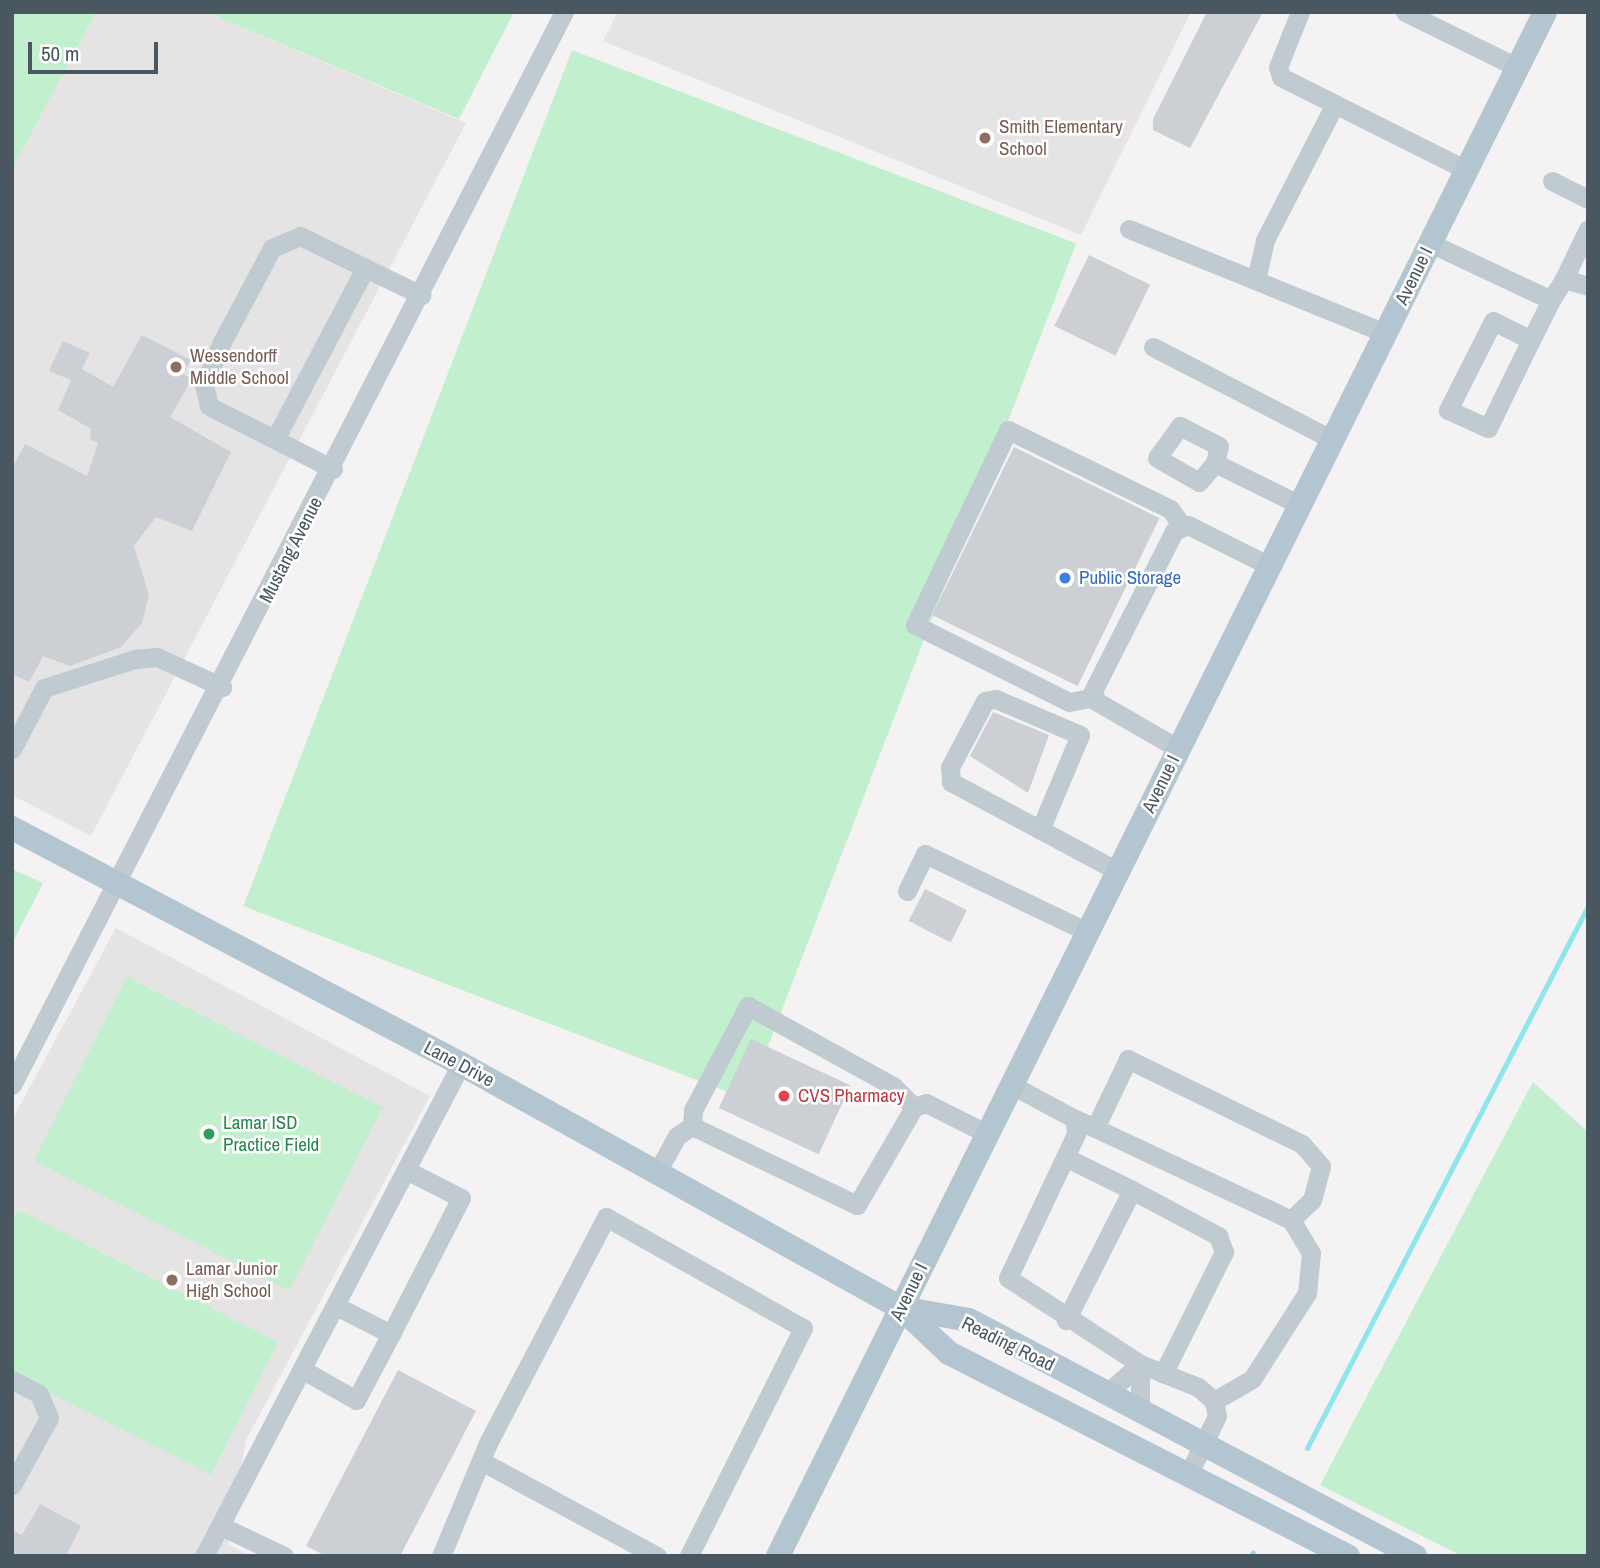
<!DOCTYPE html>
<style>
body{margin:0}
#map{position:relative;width:1600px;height:1568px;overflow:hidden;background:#f4f2f2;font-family:"Archivo Narrow",sans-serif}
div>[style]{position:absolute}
.education>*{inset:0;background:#e5e3e4}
.green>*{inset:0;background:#c2f0ce;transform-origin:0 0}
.stream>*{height:5px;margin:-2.5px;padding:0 2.5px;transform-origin:2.5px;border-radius:2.5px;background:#8fe5ed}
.building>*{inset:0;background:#ccd0d4;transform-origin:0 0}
.minor>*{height:19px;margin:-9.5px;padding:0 9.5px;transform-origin:9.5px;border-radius:9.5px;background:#c0cbd1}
.major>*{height:24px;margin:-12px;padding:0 12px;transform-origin:12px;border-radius:12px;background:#b2c5d0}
.dots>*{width:19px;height:19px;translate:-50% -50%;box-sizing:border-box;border:4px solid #fff;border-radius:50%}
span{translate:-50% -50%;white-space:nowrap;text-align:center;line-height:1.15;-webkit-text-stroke:5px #fff;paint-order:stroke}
.education-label{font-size:19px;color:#785e54}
.left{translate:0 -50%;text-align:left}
.street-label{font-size:19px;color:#495860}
.shop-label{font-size:19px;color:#366cbe}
.health-label{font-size:19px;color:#be3a42}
.leisure-label{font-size:19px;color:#27864d}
.frame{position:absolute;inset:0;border:14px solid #495860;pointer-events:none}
.scale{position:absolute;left:28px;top:42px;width:130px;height:32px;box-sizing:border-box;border:4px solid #495860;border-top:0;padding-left:9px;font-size:21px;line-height:24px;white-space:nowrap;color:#495860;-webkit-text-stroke:5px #fff;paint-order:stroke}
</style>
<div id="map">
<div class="education">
<i style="clip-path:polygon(96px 12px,206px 12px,466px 123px,91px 836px,12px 795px,12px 170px)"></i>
<i style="clip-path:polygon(618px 12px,1191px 12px,1081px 235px,603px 41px)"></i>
<i style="clip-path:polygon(116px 928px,430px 1096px,246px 1440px,228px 1544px,250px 1556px,12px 1556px,12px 1120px)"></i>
</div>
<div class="green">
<i style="clip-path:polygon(12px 12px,96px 12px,12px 170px)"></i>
<i style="clip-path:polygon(206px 12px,514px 12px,459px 119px)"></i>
<i style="left:572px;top:50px;width:540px;height:917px;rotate:21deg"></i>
<i style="clip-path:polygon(12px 869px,43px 883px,12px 944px)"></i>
<i style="left:127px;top:977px;width:287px;height:206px;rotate:27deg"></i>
<i style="clip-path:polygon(1533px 1082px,1588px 1132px,1588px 1556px,1462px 1556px,1320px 1485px)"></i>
<i style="clip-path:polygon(18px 1210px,278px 1342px,211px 1475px,12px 1374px,12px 1221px)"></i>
</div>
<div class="stream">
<i style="left:1307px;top:1448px;width:611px;rotate:-62.6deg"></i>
<i style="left:1251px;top:1556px;width:4px;rotate:-63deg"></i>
</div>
<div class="building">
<i style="clip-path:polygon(1207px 12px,1263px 12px,1190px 148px,1153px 130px,1153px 119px)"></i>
<i style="left:1089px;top:255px;width:68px;height:79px;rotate:26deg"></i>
<i style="clip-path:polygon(142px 335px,191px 360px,183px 374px,192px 379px,170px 417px,231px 452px,192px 531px,156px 517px,134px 546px,149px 595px,142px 623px,121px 647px,70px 666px,43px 656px,29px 682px,12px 674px,12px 468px,25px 444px,87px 476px,98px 443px,90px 439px,91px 429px,58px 410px,71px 380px,49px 371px,63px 341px,90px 353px,82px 369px,113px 387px)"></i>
<i style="left:1014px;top:447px;width:162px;height:187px;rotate:26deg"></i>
<i style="clip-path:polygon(993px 712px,1049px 735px,1028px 793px,970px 756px)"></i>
<i style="left:925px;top:889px;width:47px;height:36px;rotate:27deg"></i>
<i style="left:751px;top:1039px;width:110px;height:76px;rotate:25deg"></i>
<i style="clip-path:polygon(398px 1370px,476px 1411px,400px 1556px,326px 1556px,306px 1546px)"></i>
<i style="clip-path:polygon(40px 1504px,81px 1526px,66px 1556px,12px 1556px,12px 1530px,22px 1535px)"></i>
</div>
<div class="minor">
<i style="left:1300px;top:12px;width:59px;rotate:111.8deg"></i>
<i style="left:1278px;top:67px;width:10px;rotate:73deg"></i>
<i style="left:1281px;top:77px;width:208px;rotate:26.6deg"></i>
<i style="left:1405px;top:12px;width:125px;rotate:26.2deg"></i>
<i style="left:1552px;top:181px;width:40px;rotate:26.6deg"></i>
<i style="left:1129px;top:229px;width:276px;rotate:22.1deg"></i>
<i style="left:1430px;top:243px;width:134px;rotate:25.2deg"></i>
<i style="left:1551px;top:300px;width:25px;rotate:-58deg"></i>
<i style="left:1564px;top:279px;width:25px;rotate:16deg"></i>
<i style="left:1564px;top:279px;width:55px;rotate:-64.4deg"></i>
<i style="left:1256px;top:280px;width:41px;rotate:-77.3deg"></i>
<i style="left:1265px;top:240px;width:153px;rotate:-62.8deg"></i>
<i style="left:1531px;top:340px;width:42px;rotate:-153.4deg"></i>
<i style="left:1493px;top:321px;width:100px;rotate:116.8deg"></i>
<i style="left:1448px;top:410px;width:44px;rotate:24.2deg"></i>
<i style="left:1488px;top:428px;width:98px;rotate:-64deg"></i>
<i style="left:1531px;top:340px;width:45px;rotate:-63.4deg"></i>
<i style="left:1153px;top:347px;width:203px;rotate:27.3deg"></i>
<i style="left:275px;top:439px;width:193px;rotate:-62.2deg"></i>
<i style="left:1215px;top:463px;width:17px;rotate:-77deg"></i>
<i style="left:1219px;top:446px;width:44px;rotate:-152.9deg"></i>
<i style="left:1180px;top:426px;width:39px;rotate:126deg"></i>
<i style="left:1157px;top:458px;width:48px;rotate:29.7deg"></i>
<i style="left:1199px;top:482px;width:25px;rotate:-50deg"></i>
<i style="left:1215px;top:463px;width:95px;rotate:26.3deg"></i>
<i style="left:333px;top:469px;width:139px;rotate:-153.1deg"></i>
<i style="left:209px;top:406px;width:22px;rotate:-103deg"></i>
<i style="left:204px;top:385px;width:47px;rotate:-67.3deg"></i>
<i style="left:222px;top:342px;width:106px;rotate:-62deg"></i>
<i style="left:272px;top:248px;width:30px;rotate:-23deg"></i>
<i style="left:300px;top:236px;width:135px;rotate:26deg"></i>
<i style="left:1095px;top:697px;width:26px;rotate:169deg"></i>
<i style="left:1069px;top:702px;width:172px;rotate:-153.4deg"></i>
<i style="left:915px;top:625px;width:216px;rotate:-64.5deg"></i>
<i style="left:1008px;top:430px;width:180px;rotate:26deg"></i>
<i style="left:1170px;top:509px;width:22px;rotate:54deg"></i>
<i style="left:12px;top:749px;width:69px;rotate:-62.3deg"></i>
<i style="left:44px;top:688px;width:96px;rotate:-17.7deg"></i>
<i style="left:135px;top:659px;width:22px;rotate:-5deg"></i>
<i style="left:157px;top:657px;width:72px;rotate:24.8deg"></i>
<i style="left:1179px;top:749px;width:96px;rotate:-150deg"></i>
<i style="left:1096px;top:701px;width:10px;rotate:-107deg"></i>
<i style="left:1093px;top:691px;width:179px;rotate:-63.1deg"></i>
<i style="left:1174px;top:531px;width:15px;rotate:-23deg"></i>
<i style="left:1188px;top:525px;width:92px;rotate:26.6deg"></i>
<i style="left:1040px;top:830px;width:103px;rotate:-67.2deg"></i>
<i style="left:1080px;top:735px;width:91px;rotate:-156.8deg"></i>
<i style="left:996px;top:699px;width:11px;rotate:170deg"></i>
<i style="left:985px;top:701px;width:75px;rotate:117.9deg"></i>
<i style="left:950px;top:767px;width:15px;rotate:86deg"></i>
<i style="left:951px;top:782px;width:189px;rotate:28.1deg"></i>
<i style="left:907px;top:891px;width:41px;rotate:-64.1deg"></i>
<i style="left:925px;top:854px;width:181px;rotate:25.6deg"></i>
<i style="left:12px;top:1085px;width:1207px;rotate:-62.78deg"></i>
<i style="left:1012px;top:1085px;width:72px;rotate:28.4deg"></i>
<i style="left:1075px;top:1119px;width:15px;rotate:86deg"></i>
<i style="left:1076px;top:1134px;width:159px;rotate:115.3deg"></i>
<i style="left:1008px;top:1278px;width:158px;rotate:33.1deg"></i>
<i style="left:1140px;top:1364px;width:62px;rotate:21.6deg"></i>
<i style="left:1198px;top:1387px;width:21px;rotate:41deg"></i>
<i style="left:1214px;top:1401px;width:15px;rotate:79deg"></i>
<i style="left:1217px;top:1416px;width:66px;rotate:116.2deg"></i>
<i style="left:1075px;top:1119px;width:22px;rotate:24deg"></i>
<i style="left:1095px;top:1128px;width:189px;rotate:25.1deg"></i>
<i style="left:1266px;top:1208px;width:28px;rotate:26deg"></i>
<i style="left:1291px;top:1220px;width:29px;rotate:-44deg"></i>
<i style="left:1312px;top:1200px;width:35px;rotate:-75deg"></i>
<i style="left:1321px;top:1166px;width:29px;rotate:-131deg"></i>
<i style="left:1302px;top:1144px;width:194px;rotate:-154deg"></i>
<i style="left:1128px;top:1059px;width:76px;rotate:115.6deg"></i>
<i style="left:692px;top:1126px;width:16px;rotate:-86deg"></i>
<i style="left:693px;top:1110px;width:118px;rotate:-62.1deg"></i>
<i style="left:748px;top:1006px;width:166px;rotate:28.9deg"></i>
<i style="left:893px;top:1086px;width:30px;rotate:45deg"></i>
<i style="left:1065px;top:1157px;width:75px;rotate:26.2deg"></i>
<i style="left:1132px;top:1190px;width:146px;rotate:116.9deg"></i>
<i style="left:657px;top:1172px;width:41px;rotate:-60.9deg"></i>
<i style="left:677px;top:1136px;width:18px;rotate:-34deg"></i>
<i style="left:692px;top:1126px;width:183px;rotate:25.6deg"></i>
<i style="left:857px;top:1205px;width:113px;rotate:-59.8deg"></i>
<i style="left:914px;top:1107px;width:13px;rotate:-18deg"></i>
<i style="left:926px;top:1103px;width:69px;rotate:26.6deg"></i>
<i style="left:1132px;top:1190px;width:98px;rotate:28.1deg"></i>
<i style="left:1218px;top:1236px;width:17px;rotate:69deg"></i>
<i style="left:1224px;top:1252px;width:136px;rotate:116.6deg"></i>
<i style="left:336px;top:1306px;width:62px;rotate:27deg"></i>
<i style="left:391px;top:1334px;width:153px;rotate:-62.8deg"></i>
<i style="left:461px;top:1198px;width:62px;rotate:-153deg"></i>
<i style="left:303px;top:1370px;width:61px;rotate:29.5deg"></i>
<i style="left:356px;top:1400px;width:75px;rotate:-62.1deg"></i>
<i style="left:12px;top:1380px;width:30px;rotate:27deg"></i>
<i style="left:39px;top:1394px;width:26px;rotate:67deg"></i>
<i style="left:49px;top:1418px;width:77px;rotate:118.9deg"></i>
<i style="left:1106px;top:1394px;width:45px;rotate:-41.4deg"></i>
<i style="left:1214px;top:1401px;width:44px;rotate:-30.1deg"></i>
<i style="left:1252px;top:1379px;width:102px;rotate:-57.4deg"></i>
<i style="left:1307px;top:1293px;width:40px;rotate:-84.3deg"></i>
<i style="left:1311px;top:1253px;width:39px;rotate:-121deg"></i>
<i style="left:1140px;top:1413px;width:49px;rotate:-90deg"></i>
<i style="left:481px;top:1461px;width:200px;rotate:28.4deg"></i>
<i style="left:221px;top:1526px;width:70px;rotate:25.5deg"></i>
<i style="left:204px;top:1556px;width:555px;rotate:-62.42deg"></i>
<i style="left:441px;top:1556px;width:122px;rotate:-67.4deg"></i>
<i style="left:488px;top:1443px;width:255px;rotate:-62.4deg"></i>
<i style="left:606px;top:1217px;width:226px;rotate:29.4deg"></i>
<i style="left:803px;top:1328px;width:255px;rotate:116.6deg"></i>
</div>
<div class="major">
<i style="left:12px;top:828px;width:507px;rotate:27.73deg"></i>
<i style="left:461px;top:1064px;width:503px;rotate:29.01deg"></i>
<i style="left:901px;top:1308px;width:66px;rotate:43.2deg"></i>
<i style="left:949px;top:1353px;width:448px;rotate:27deg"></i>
<i style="left:901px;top:1308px;width:69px;rotate:10deg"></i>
<i style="left:969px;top:1320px;width:505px;rotate:27.89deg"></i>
<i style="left:778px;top:1556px;width:1724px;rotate:-63.58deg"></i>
</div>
<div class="dots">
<i style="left:985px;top:138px;background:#8d6e63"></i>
<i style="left:176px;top:367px;background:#8d6e63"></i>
<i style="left:1065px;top:578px;background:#3f7fe0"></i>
<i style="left:784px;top:1096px;background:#e0444e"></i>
<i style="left:209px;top:1134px;background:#2e9e5b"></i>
<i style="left:172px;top:1280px;background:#8d6e63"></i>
</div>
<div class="education-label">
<span class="left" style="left:999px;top:138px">Smith Elementary<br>School</span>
<span class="left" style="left:190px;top:367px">Wessendorff<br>Middle School</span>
<span class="left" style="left:186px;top:1280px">Lamar Junior<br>High School</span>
</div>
<div class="street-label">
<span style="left:1414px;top:276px;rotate:-64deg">Avenue I</span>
<span style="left:291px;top:550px;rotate:-63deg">Mustang Avenue</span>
<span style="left:1161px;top:784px;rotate:-64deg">Avenue I</span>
<span style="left:459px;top:1064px;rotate:28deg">Lane Drive</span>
<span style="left:909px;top:1292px;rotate:-64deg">Avenue I</span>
<span style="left:1008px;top:1344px;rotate:26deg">Reading Road</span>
</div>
<div class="shop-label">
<span class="left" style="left:1079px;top:578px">Public Storage</span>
</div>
<div class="health-label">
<span class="left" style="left:798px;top:1096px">CVS Pharmacy</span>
</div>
<div class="leisure-label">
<span class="left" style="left:223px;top:1134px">Lamar ISD<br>Practice Field</span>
</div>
<div class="frame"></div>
<div class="scale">50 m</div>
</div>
